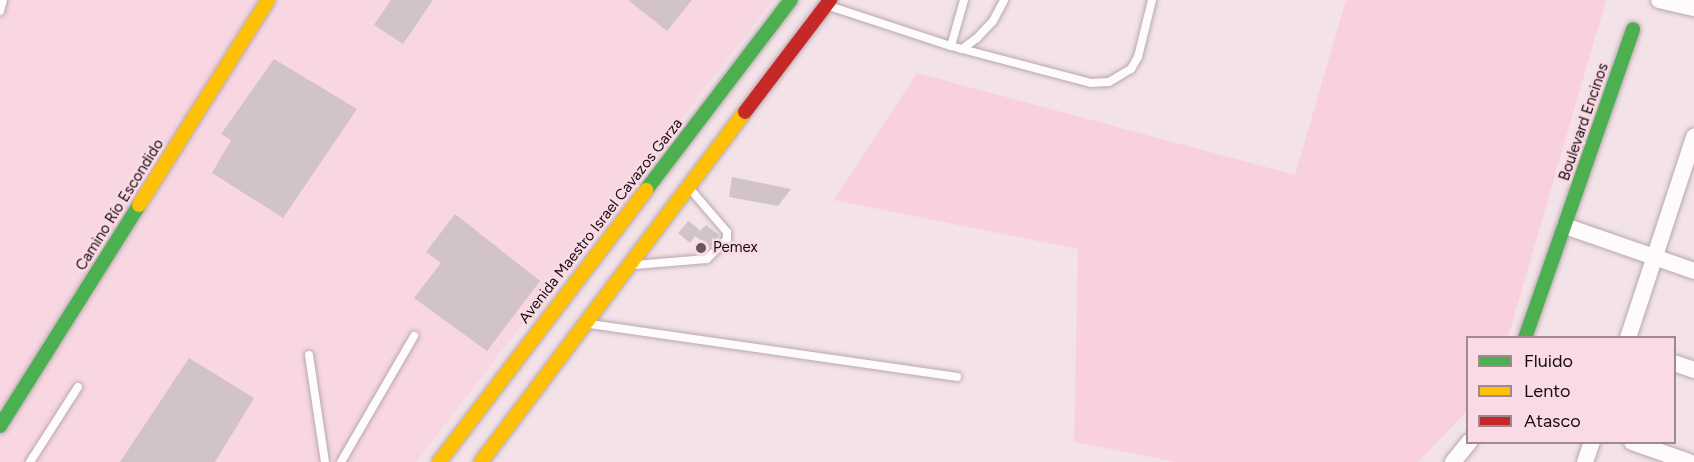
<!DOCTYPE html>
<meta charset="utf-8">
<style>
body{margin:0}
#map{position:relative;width:1694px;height:462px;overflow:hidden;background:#f3e2e8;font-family:Figtree,sans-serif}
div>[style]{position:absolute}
.built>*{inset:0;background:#f8d6e2}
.green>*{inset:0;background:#f9d0de}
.building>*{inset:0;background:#d1c3c8}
.roads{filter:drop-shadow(0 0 2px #b8a9ae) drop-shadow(0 0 2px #b8a9ae)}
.lane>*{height:8px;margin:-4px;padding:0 4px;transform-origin:4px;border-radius:4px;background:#fdfbfc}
.street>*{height:16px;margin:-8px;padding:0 8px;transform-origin:8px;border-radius:8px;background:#fdfbfc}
.fast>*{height:14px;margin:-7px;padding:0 7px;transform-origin:7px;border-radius:7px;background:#4caf50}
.slow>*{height:14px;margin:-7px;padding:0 7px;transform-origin:7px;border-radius:7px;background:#ffc107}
.jam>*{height:14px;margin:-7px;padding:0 7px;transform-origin:7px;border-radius:7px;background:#c62828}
.dots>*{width:16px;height:16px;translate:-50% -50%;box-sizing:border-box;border:3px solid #fadbe5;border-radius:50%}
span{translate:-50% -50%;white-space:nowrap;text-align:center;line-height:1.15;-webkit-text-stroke:5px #fadbe5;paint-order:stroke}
.street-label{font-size:15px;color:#180c10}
.poi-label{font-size:15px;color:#180c10}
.left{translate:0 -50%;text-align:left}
.legend{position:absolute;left:1466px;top:336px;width:210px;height:108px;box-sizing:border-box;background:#fadbe5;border:2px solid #a08890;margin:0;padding:8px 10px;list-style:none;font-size:18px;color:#180c10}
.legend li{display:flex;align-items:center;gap:12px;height:30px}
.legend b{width:30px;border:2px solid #a08890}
</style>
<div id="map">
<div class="built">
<i style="clip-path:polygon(0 0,773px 0,416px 462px,0 462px)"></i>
</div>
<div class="green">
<i style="clip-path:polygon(1346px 0,1606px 0,1508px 337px,1468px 338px,1467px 411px,1418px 462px,1177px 462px,1074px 442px,1078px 249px,834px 200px,917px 73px,1295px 175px)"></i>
</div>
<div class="building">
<i style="clip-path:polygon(391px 0,433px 0,403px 44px,374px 25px)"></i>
<i style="clip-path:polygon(628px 0,692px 0,667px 31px)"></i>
<i style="clip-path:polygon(274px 59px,357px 109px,283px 218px,212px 173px,231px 140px,221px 134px)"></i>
<i style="clip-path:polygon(732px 177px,791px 189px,778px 206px,729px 197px)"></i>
<i style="clip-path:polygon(455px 214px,540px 281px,487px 351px,414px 298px,441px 263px,426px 252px)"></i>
<i style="clip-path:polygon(688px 221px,700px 230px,698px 233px,706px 225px,719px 235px,710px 247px,695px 236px,690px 243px,678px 233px)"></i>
<i style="clip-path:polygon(189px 358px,254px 398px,215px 462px,120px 462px)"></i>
</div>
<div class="roads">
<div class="lane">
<i style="left:829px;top:6px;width:128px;rotate:18.2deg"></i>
<i style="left:951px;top:46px;width:48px;rotate:-74.2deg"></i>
<i style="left:0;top:11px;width:11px;rotate:-75deg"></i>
<i style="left:951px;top:46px;width:11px;rotate:15deg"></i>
<i style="left:962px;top:49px;width:19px;rotate:-36deg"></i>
<i style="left:977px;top:38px;width:23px;rotate:-47deg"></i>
<i style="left:993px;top:21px;width:24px;rotate:-62deg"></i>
<i style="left:962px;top:49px;width:133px;rotate:14.8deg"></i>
<i style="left:1091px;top:83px;width:18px;rotate:-3deg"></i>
<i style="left:1109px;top:82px;width:26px;rotate:-31deg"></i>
<i style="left:1131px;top:69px;width:14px;rotate:-60deg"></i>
<i style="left:1138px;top:57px;width:59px;rotate:-76.2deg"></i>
<i style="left:635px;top:265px;width:72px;rotate:-4.8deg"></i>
<i style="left:707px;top:259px;width:28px;rotate:-45deg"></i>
<i style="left:727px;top:239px;width:7px;rotate:-90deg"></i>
<i style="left:727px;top:232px;width:55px;rotate:-130.6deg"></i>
<i style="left:590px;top:324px;width:371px;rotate:8.2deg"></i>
<i style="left:309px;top:355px;width:108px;rotate:81.5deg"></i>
<i style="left:30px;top:462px;width:89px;rotate:-57.4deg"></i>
<i style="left:341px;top:462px;width:146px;rotate:-59.9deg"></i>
</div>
<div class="street">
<i style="left:1659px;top:0;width:36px;rotate:13deg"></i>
<i style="left:1565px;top:226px;width:137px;rotate:19.2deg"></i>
<i style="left:1628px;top:338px;width:212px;rotate:-71.8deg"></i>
<i style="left:1674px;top:363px;width:21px;rotate:19deg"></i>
<i style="left:1632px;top:442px;width:60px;rotate:19.3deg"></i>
<i style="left:1453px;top:462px;width:26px;rotate:-51deg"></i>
<i style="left:1585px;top:462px;width:21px;rotate:-71deg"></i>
</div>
<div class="fast">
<i style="left:646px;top:190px;width:239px;rotate:-52.7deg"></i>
<i style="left:1525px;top:338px;width:327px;rotate:-70.7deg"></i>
<i style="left:0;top:426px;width:261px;rotate:-57.8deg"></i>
</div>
<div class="slow">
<i style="left:139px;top:205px;width:242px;rotate:-57.8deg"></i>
<i style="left:439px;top:462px;width:342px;rotate:-52.7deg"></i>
<i style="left:481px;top:462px;width:438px;rotate:-53deg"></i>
</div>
<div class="jam">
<i style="left:745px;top:112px;width:141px;rotate:-52.8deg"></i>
</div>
</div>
<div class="dots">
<i style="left:701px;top:248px;background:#65575c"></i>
</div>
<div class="street-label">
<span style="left:1584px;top:122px;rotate:-71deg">Boulevard Encinos</span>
<span style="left:120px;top:205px;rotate:-58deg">Camino Río Escondido</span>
<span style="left:601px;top:221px;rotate:-52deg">Avenida Maestro Israel Cavazos Garza</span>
</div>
<div class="poi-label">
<span class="left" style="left:713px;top:248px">Pemex</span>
</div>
<ul class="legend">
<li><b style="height:8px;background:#4caf50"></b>Fluido</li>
<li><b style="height:8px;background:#ffc107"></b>Lento</li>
<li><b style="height:8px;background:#c62828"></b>Atasco</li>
</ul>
</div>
